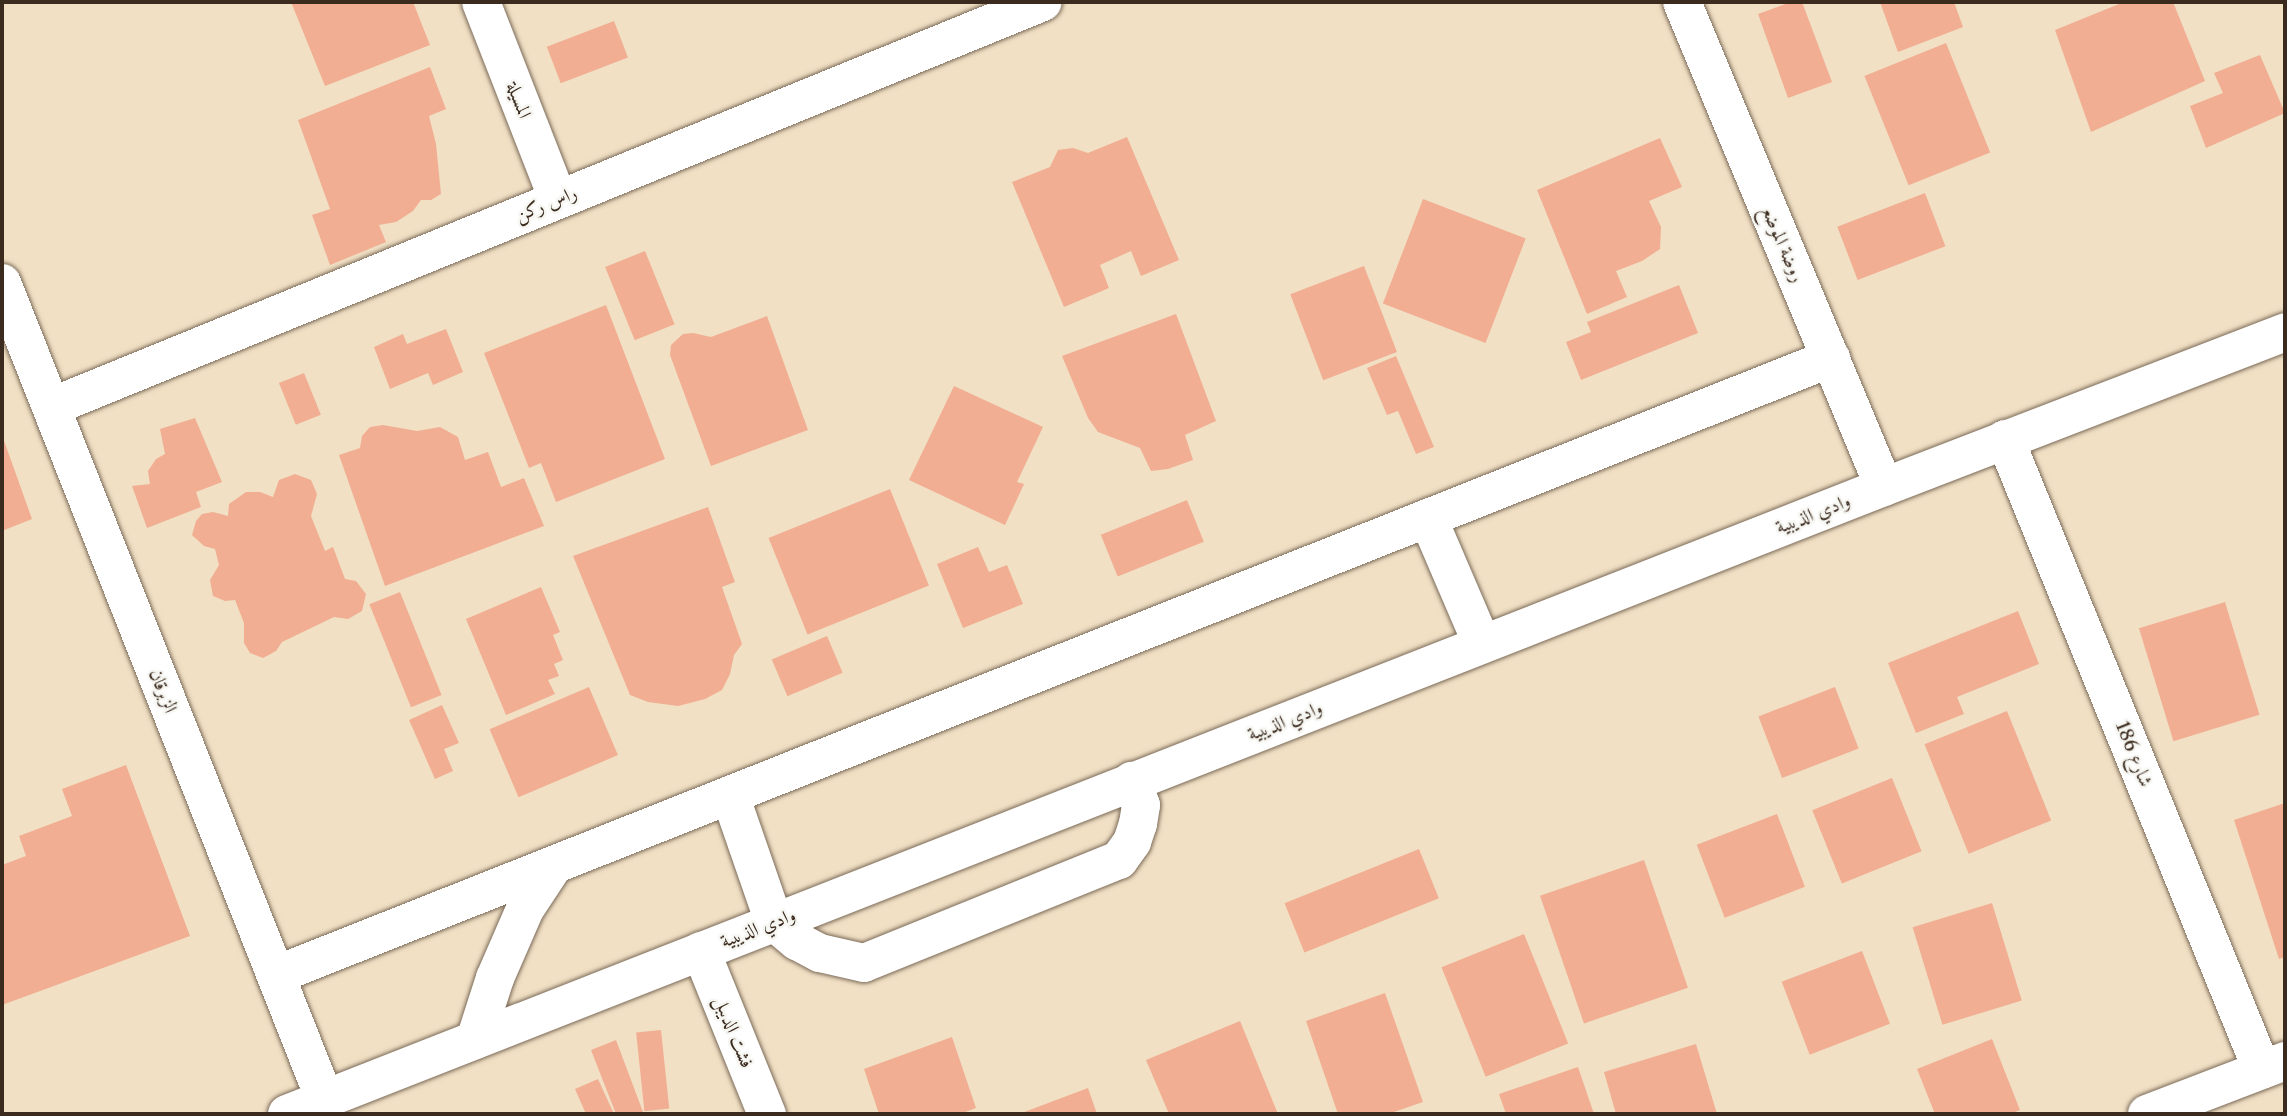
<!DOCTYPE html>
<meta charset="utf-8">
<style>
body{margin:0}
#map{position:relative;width:2287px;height:1116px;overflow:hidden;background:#f1e0c4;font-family:"Libre Caslon Text",Amiri,serif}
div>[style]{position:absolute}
.building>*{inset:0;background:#f1ae93;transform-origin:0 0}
.roads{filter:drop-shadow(0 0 2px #7b6a58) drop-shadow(0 0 2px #7b6a58)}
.minor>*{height:38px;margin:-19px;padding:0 19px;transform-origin:19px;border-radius:19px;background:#fff}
span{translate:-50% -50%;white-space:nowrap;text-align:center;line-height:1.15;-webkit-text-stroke:5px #f6f6f2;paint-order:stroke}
.street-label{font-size:19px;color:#3b2a1e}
.frame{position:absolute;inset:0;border:4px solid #3b2a1e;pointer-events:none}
</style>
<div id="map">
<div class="building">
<i style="clip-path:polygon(291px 2px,413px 2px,430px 45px,325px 86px)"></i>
<i style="clip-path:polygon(1791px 2px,1802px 2px,1832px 82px,1788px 98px,1758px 14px)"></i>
<i style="clip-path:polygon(1880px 2px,1954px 2px,1963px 27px,1898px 52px)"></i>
<i style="clip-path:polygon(2124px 2px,2173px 2px,2205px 81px,2091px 132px,2055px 30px)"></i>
<i style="left:614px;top:21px;width:39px;height:72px;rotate:69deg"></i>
<i style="left:1946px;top:43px;width:118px;height:88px;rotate:68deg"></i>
<i style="clip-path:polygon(2260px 55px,2285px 113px,2206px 148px,2190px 106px,2223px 93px,2214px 73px)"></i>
<i style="clip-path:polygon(430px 67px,446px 109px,429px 116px,436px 144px,441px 194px,431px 200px,421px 200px,413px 211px,396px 222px,379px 225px,386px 242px,330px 265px,312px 215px,330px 209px,298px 120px)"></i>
<i style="clip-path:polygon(1127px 137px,1179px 260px,1141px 276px,1131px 251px,1100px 265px,1109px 288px,1064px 307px,1012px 182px,1050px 167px,1058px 150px,1073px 148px,1088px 153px)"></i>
<i style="clip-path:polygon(1660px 138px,1682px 187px,1649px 201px,1661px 227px,1660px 249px,1642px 261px,1616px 271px,1627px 297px,1587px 314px,1537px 190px)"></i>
<i style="left:1925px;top:193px;width:57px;height:94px;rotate:69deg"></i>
<i style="left:1423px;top:199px;width:110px;height:112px;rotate:21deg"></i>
<i style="left:645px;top:251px;width:79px;height:43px;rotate:68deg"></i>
<i style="left:1364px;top:266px;width:92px;height:79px;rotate:69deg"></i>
<i style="clip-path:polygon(1679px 285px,1698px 333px,1581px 380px,1566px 342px,1591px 332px,1587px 322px)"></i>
<i style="clip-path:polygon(606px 305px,665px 459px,556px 502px,541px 463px,529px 468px,484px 353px)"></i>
<i style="clip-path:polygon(1176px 314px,1216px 421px,1185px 435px,1193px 460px,1168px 469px,1151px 471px,1140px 448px,1098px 432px,1088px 418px,1062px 356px)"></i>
<i style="clip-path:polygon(767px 316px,808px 430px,711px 466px,670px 355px,671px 345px,683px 334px,693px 333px,711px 337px)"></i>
<i style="clip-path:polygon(446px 329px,463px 372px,433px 385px,428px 373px,390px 389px,374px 347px,403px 334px,407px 344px)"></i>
<i style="clip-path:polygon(1396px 356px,1434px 447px,1416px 454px,1398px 411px,1387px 415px,1367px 368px)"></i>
<i style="left:304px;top:373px;width:45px;height:27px;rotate:68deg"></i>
<i style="clip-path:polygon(954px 386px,1043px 427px,1017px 482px,1024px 484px,1005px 525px,909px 480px)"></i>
<i style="clip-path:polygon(195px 418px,222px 482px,196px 492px,201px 507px,147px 528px,132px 486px,150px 484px,148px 471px,156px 459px,165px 454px,160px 429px)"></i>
<i style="clip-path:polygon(383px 425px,417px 431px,440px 427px,458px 437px,465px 460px,488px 452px,501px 487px,524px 478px,544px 526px,385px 586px,339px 455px,360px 448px,362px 436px,370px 427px)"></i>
<i style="clip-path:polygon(2px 435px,32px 519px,2px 531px)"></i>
<i style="clip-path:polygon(295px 474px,311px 480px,317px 494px,311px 516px,325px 551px,333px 547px,345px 579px,356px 581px,366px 594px,362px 611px,348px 619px,334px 617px,282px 642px,276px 651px,263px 658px,250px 653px,244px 643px,244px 623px,235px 600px,225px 601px,213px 596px,210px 580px,219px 565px,215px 549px,204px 546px,192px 535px,196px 521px,202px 514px,213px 512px,228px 516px,229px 504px,246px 492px,260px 492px,273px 497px,279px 480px)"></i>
<i style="left:890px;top:489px;width:104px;height:131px;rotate:68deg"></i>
<i style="left:1187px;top:500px;width:45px;height:93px;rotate:68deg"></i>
<i style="clip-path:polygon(708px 507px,735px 582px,722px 587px,742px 644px,734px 655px,730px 674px,722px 690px,705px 699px,678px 706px,648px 702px,630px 695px,573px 556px)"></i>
<i style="clip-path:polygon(978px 547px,989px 572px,1007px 565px,1023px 604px,963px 628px,937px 564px)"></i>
<i style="clip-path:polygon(541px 587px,560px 632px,553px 635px,563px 660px,554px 664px,559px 676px,548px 680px,555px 694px,506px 715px,466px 619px)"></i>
<i style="left:400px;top:592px;width:111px;height:33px;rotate:68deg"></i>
<i style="left:2225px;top:602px;width:118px;height:90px;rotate:73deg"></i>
<i style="clip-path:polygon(2018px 611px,2039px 664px,1957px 697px,1964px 714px,1916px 733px,1888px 663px)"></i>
<i style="left:827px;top:636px;width:40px;height:60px;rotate:67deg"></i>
<i style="left:589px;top:687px;width:74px;height:108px;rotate:67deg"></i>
<i style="left:1835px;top:687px;width:66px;height:82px;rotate:69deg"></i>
<i style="clip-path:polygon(442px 705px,459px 743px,444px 749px,453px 771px,435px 779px,409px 720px)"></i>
<i style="left:2007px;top:711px;width:118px;height:89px;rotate:68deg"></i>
<i style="clip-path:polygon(126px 765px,190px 936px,2px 1005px,2px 865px,26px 856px,19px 836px,72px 816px,62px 789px)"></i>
<i style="left:1892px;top:778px;width:79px;height:86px;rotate:68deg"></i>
<i style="clip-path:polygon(2285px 803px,2285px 957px,2279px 959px,2234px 820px)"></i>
<i style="left:1777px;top:814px;width:78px;height:86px;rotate:69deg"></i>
<i style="left:1419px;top:849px;width:53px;height:145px;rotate:68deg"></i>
<i style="left:1644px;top:860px;width:135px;height:110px;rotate:71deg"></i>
<i style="left:1992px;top:903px;width:102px;height:83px;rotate:73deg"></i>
<i style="left:1524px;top:934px;width:118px;height:89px;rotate:68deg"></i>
<i style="left:1862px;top:951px;width:78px;height:86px;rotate:69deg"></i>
<i style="clip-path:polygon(1385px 993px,1423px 1102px,1388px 1114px,1338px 1114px,1306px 1021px)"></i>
<i style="clip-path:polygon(1240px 1021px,1278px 1114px,1169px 1114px,1146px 1060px)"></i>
<i style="left:661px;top:1030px;width:79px;height:25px;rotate:84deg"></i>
<i style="clip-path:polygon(952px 1037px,976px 1108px,960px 1114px,879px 1114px,864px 1069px)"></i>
<i style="clip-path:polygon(1992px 1039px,2020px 1110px,2010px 1114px,1935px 1114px,1917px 1069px)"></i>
<i style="clip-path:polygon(616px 1040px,643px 1112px,644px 1114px,616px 1114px,591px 1050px)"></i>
<i style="clip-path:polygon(1696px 1044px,1717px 1114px,1616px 1114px,1604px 1072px)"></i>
<i style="clip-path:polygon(1578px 1067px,1594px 1114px,1506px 1114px,1499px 1094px)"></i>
<i style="clip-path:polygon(598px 1079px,614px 1114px,586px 1114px,575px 1089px)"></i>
<i style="clip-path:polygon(1088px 1088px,1097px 1114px,1019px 1114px)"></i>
</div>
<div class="roads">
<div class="minor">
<i style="left:481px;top:2px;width:212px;rotate:68.7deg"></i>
<i style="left:1682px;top:2px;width:525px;rotate:67.39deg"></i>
<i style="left:2px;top:283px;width:879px;rotate:68.43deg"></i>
<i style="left:51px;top:407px;width:1071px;rotate:-22.21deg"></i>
<i style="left:2005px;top:439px;width:681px;rotate:67.84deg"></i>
<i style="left:1428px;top:518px;width:137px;rotate:66.8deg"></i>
<i style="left:730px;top:795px;width:134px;rotate:70.9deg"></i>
<i style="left:774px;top:922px;width:30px;rotate:40deg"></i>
<i style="left:797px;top:941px;width:26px;rotate:28deg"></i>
<i style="left:820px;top:953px;width:45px;rotate:12.8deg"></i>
<i style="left:864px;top:963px;width:275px;rotate:-22deg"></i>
<i style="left:1119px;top:860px;width:22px;rotate:-54deg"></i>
<i style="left:1132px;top:842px;width:19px;rotate:-72deg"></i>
<i style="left:1138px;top:824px;width:19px;rotate:-81deg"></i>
<i style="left:1141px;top:805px;width:26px;rotate:-111deg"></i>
<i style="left:701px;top:951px;width:176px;rotate:68deg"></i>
<i style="left:276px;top:975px;width:1673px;rotate:-21.64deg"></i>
<i style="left:475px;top:1040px;width:65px;rotate:-72.1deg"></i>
<i style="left:495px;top:978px;width:75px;rotate:-66.5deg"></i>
<i style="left:525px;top:909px;width:53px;rotate:-56.6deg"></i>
<i style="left:287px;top:1114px;width:1716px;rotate:-21.44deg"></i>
<i style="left:1884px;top:487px;width:430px;rotate:-21.1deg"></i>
<i style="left:2147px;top:1114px;width:148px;rotate:-21deg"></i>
</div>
</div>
<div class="street-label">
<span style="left:519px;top:100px;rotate:69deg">المسيلة</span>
<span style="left:546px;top:204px;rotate:-22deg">راس ركن</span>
<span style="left:1783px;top:244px;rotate:67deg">روضة الموضع</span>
<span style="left:1813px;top:514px;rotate:-21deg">وادي الذيبية</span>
<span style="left:163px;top:691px;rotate:68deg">الزبرقان</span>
<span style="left:1285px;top:721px;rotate:-21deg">وادي الذيبية</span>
<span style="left:2134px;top:754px;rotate:68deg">شارع 186</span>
<span style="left:758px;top:928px;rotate:-21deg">وادي الذيبية</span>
<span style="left:734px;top:1032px;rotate:68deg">فشت الديبل</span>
</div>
<div class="frame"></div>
</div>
